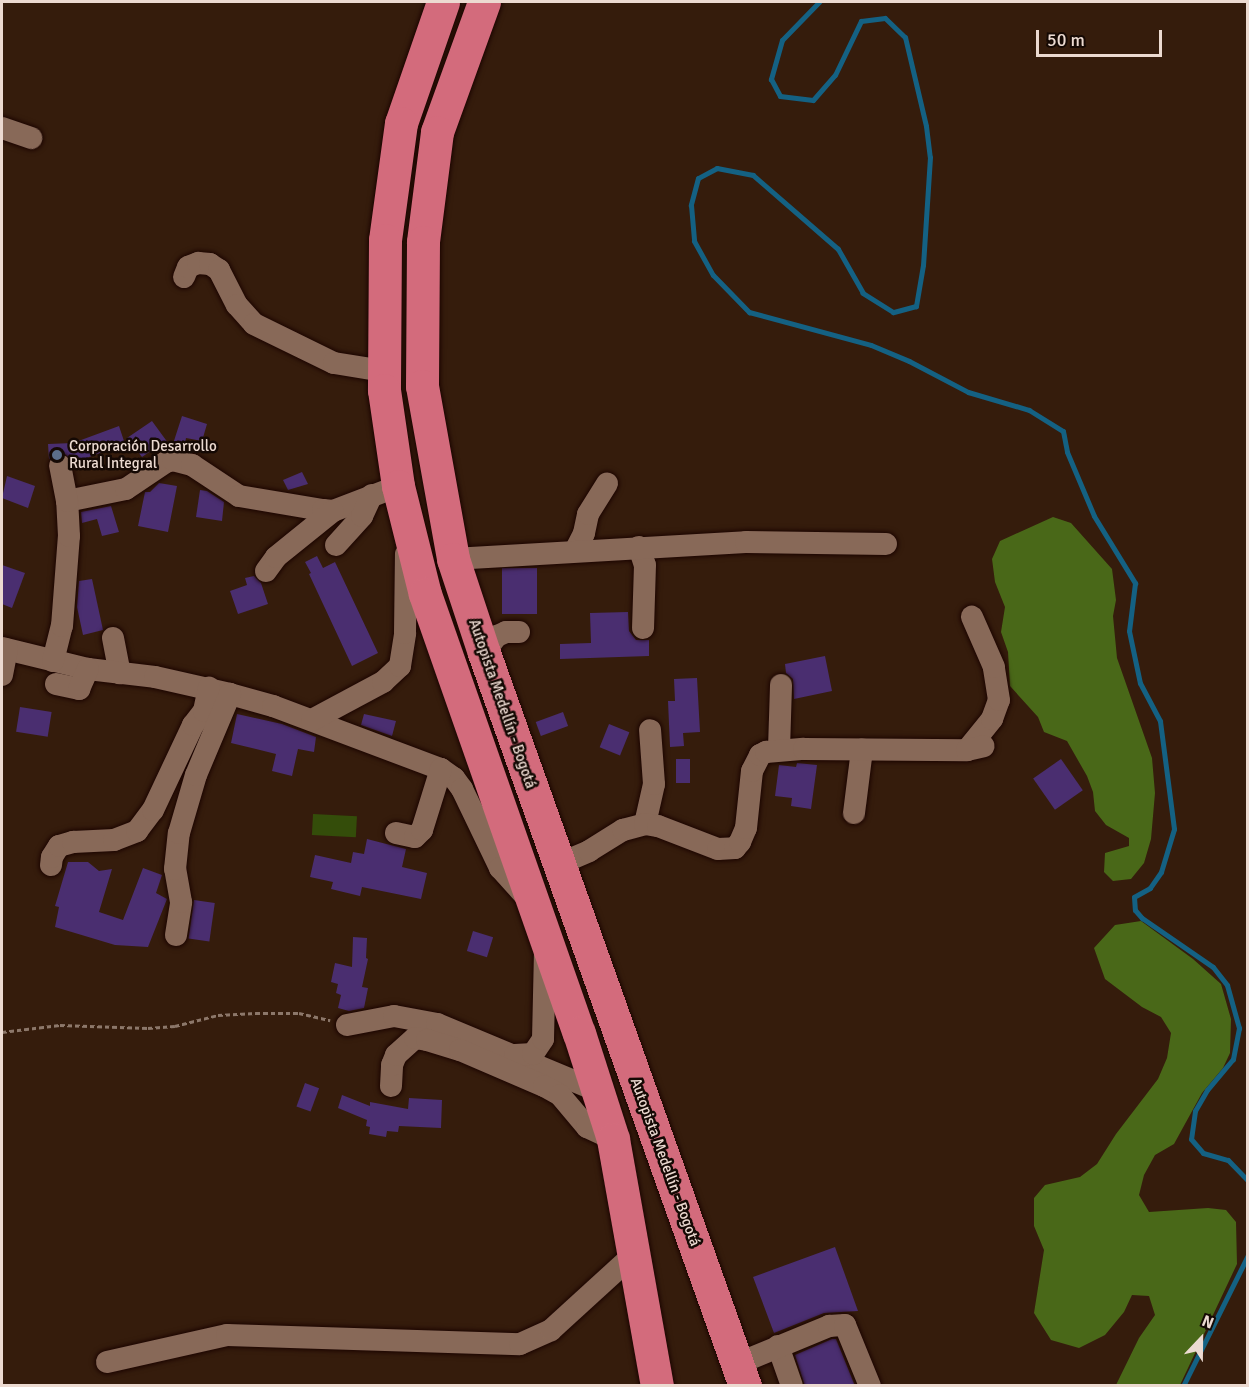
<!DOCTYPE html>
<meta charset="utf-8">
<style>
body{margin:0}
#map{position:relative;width:1249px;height:1387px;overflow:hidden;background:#351c0c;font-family:Signika,sans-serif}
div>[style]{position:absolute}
.green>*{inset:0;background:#344d0a;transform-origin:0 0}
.forest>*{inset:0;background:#496818}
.stream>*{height:5px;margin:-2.5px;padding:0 2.5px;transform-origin:2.5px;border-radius:2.5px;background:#146183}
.building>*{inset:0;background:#4a2e70;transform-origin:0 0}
.path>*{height:3px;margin-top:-1.5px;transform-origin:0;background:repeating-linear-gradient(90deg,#8c776a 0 4.5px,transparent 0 7.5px)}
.roads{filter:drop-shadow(0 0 2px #1c0500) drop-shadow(0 0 2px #1c0500)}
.minor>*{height:22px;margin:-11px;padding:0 11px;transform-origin:11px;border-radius:11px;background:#886958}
.highway>*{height:33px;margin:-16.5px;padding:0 16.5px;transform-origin:16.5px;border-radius:16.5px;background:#d36b7c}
.dots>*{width:16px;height:16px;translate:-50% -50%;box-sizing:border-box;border:3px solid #150904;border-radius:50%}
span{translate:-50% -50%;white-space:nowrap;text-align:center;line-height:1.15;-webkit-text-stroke:5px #150904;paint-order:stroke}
.poi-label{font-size:15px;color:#ecdad1}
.left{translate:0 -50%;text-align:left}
.street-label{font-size:15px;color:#ecdad1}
.frame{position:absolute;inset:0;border:3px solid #ecdad1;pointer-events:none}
.north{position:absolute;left:1171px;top:1309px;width:60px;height:60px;-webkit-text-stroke:4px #150904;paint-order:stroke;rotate:22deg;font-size:16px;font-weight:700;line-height:24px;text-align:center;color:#ecdad1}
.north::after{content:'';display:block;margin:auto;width:21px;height:27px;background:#ecdad1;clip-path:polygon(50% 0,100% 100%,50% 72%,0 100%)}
.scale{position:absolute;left:1036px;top:30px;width:126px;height:27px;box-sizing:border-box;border:3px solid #ecdad1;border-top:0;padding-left:8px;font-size:18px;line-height:21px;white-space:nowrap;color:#ecdad1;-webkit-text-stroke:4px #150904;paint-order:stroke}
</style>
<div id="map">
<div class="green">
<i style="left:313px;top:814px;width:44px;height:21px;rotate:3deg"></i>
</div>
<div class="forest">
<i style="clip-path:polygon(1053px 517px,1071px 523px,1112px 569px,1116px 600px,1113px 616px,1117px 658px,1152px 758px,1155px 793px,1151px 839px,1144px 863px,1131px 879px,1113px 881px,1104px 872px,1105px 853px,1129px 846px,1129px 838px,1106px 825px,1095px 811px,1093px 792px,1087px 776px,1067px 741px,1044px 732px,1038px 717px,1010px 686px,1008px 652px,1001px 632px,1005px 607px,995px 582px,992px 559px,1000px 541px)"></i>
<i style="clip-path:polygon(1141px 921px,1193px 959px,1221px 984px,1231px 1019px,1230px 1053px,1223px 1068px,1202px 1093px,1174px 1144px,1155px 1155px,1144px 1175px,1139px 1195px,1149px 1212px,1208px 1208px,1226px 1210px,1236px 1222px,1237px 1264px,1180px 1385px,1116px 1385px,1139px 1338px,1155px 1315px,1149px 1296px,1132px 1295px,1124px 1312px,1105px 1335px,1079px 1348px,1051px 1340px,1034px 1313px,1044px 1250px,1034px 1226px,1034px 1198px,1045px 1185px,1080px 1177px,1097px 1164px,1116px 1134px,1158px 1079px,1167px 1058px,1171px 1033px,1161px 1017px,1142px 1007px,1105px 979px,1094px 948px,1115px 925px)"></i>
</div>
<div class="stream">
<i style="left:819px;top:2px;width:53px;rotate:134.2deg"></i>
<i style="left:782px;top:40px;width:41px;rotate:105.8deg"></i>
<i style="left:771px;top:79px;width:19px;rotate:62deg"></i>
<i style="left:780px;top:96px;width:33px;rotate:7deg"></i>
<i style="left:813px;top:100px;width:33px;rotate:-49deg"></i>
<i style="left:835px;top:75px;width:60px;rotate:-64.3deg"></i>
<i style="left:861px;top:21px;width:24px;rotate:-7deg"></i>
<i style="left:885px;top:18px;width:28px;rotate:44deg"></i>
<i style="left:905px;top:37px;width:91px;rotate:76.7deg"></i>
<i style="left:926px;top:126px;width:31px;rotate:83deg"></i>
<i style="left:930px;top:157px;width:108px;rotate:93.7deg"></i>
<i style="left:923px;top:265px;width:42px;rotate:99.7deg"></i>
<i style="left:916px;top:306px;width:24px;rotate:165deg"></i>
<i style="left:893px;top:312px;width:36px;rotate:-148deg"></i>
<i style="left:863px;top:293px;width:51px;rotate:-119.6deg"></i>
<i style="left:838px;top:249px;width:113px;rotate:-139deg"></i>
<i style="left:753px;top:175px;width:37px;rotate:-169deg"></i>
<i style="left:717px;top:168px;width:21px;rotate:152deg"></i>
<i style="left:698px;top:178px;width:28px;rotate:105deg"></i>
<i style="left:691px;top:205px;width:36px;rotate:85deg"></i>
<i style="left:694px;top:241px;width:39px;rotate:61deg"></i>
<i style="left:713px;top:275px;width:52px;rotate:45.8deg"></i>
<i style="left:749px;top:312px;width:126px;rotate:15.1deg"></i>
<i style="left:871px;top:345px;width:41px;rotate:22.8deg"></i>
<i style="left:909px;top:361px;width:67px;rotate:27.7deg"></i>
<i style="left:968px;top:392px;width:64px;rotate:16.4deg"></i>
<i style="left:1029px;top:410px;width:40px;rotate:32deg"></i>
<i style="left:1063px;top:431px;width:21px;rotate:79deg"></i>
<i style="left:1067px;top:452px;width:69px;rotate:67.1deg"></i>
<i style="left:1094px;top:516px;width:79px;rotate:58.5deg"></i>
<i style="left:1135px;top:583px;width:48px;rotate:97.1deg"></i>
<i style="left:1129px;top:631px;width:53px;rotate:78.1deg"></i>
<i style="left:1140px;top:683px;width:43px;rotate:62.2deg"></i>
<i style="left:1160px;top:721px;width:109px;rotate:82.6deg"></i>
<i style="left:1174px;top:829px;width:45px;rotate:106.8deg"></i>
<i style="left:1161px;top:872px;width:19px;rotate:125deg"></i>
<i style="left:1150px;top:888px;width:18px;rotate:151deg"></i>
<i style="left:1134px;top:897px;width:13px;rotate:86deg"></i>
<i style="left:1135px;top:910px;width:11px;rotate:49deg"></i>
<i style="left:1142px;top:918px;width:86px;rotate:34.6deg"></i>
<i style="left:1213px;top:967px;width:23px;rotate:52deg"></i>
<i style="left:1227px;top:985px;width:45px;rotate:74.4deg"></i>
<i style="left:1239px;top:1028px;width:32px;rotate:101deg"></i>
<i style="left:1233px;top:1059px;width:40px;rotate:130deg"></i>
<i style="left:1207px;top:1090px;width:24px;rotate:120deg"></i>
<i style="left:1195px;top:1111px;width:28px;rotate:98deg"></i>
<i style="left:1191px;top:1139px;width:18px;rotate:49deg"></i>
<i style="left:1203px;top:1153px;width:26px;rotate:16deg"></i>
<i style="left:1228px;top:1160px;width:29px;rotate:46deg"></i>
<i style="left:1183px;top:1386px;width:146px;rotate:-63.6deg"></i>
</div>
<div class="building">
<i style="clip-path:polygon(182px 416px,207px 424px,202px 441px,186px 438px,184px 449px,172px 447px)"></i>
<i style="clip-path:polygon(152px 421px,171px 447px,162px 449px,165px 441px,142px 457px,127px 438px)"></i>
<i style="clip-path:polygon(119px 426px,125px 444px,78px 461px,72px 461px,64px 453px,57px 453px,49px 459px,48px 444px,73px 443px)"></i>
<i style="clip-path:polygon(302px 472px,308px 484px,288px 490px,283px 480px)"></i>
<i style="clip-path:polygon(7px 476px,35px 486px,28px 508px,2px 498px)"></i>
<i style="clip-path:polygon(159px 483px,177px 486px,168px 532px,138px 526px,145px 492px,150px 492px)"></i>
<i style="clip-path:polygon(200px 490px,207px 491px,224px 502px,222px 521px,196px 517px)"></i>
<i style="clip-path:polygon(111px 506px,119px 532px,102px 536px,97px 519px,82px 523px,81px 512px)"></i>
<i style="clip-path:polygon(317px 556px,323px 568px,335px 562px,378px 653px,352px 666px,309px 574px,311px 573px,305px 562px)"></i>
<i style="clip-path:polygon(2px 565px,25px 573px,12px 608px,2px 604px)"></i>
<i style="left:537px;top:568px;width:46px;height:35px;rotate:90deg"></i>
<i style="clip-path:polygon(254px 576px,261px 583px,268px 604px,238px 614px,230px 591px,247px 585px,245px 578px)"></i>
<i style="clip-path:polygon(92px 579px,103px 630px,83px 635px,77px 607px,79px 581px)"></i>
<i style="clip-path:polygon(628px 612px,629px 631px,636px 640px,649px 640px,649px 656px,560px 659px,560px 644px,591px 643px,590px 613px)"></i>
<i style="clip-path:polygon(825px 656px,832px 691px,794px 699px,793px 679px,786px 673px,785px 664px)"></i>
<i style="clip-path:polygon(697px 678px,700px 732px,683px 733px,684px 746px,670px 747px,668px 701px,675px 701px,674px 679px)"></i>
<i style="left:20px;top:707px;width:32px;height:25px;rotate:9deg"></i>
<i style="left:563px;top:712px;width:15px;height:29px;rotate:70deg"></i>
<i style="clip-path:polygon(237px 714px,282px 724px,316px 737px,314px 752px,298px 749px,292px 776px,272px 771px,276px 754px,231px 743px)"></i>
<i style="clip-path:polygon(364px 714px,396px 721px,392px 736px,361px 725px)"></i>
<i style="left:609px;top:724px;width:22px;height:25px;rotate:22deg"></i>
<i style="left:676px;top:759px;width:14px;height:24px"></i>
<i style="left:1061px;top:759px;width:38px;height:34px;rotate:55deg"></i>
<i style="clip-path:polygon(797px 763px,817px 765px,811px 809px,791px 806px,792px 798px,775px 796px,779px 765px,796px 767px)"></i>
<i style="clip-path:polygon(367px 839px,406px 849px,402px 867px,427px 873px,421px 899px,362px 887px,360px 896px,331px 889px,333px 882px,310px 877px,315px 855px,351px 863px,353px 852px,364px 854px)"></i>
<i style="clip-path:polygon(68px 862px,88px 862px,99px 871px,112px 869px,99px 912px,123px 920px,143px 868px,162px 875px,156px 893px,167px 899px,148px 947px,115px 945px,55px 927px,59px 907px,55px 906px)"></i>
<i style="left:194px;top:900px;width:21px;height:39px;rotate:8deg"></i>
<i style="left:473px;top:931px;width:21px;height:21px;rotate:17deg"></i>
<i style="clip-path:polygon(353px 937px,367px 938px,366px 958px,368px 959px,362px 987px,368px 988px,364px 1008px,349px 1011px,338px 1008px,341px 995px,336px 993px,338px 984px,331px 982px,335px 963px,352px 967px)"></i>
<i style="left:305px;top:1083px;width:15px;height:25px;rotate:20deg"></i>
<i style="clip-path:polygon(342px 1095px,370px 1106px,370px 1102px,408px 1109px,409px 1098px,442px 1100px,441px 1128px,399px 1126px,398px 1132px,387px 1131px,386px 1137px,369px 1134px,370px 1127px,366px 1126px,367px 1120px,338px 1108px)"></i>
<i style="clip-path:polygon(835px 1247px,858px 1311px,824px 1313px,774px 1333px,753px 1277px)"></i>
<i style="clip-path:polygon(832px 1339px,836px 1339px,855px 1386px,805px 1386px,795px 1355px)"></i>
</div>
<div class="path">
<i style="left:2px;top:1032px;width:58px;rotate:-6.9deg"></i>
<i style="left:60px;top:1025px;width:88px;rotate:2deg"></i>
<i style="left:148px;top:1028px;width:27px;rotate:-4deg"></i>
<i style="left:175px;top:1026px;width:44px;rotate:-14.3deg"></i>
<i style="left:218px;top:1015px;width:38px;rotate:-3deg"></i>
<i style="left:256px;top:1013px;width:43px"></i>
<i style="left:299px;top:1013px;width:32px;rotate:13deg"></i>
</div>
<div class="roads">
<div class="minor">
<i style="left:2px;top:128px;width:31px;rotate:19deg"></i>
<i style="left:184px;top:277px;width:11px;rotate:-68deg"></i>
<i style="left:188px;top:267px;width:11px;rotate:-22deg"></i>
<i style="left:198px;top:263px;width:12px;rotate:5deg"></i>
<i style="left:210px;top:264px;width:11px;rotate:34deg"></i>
<i style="left:219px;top:270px;width:39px;rotate:63deg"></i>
<i style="left:237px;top:305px;width:25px;rotate:48deg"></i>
<i style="left:254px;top:324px;width:89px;rotate:26deg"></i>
<i style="left:334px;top:363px;width:51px;rotate:9.1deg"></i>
<i style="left:67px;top:501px;width:60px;rotate:-11.5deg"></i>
<i style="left:126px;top:489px;width:48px;rotate:-34deg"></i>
<i style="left:166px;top:462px;width:7px;rotate:-16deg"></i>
<i style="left:173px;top:460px;width:20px;rotate:15deg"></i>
<i style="left:192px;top:465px;width:56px;rotate:33.4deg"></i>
<i style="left:239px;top:496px;width:85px;rotate:9.5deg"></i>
<i style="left:323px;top:510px;width:10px;rotate:6deg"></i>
<i style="left:333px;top:511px;width:70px;rotate:-21deg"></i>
<i style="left:336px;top:545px;width:39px;rotate:-48deg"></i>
<i style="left:362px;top:516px;width:23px;rotate:-65deg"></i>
<i style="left:639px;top:547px;width:19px;rotate:72deg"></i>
<i style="left:645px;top:565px;width:63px;rotate:91.8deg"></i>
<i style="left:575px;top:551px;width:20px;rotate:-63deg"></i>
<i style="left:584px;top:533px;width:19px;rotate:-78deg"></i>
<i style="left:588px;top:514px;width:36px;rotate:-58deg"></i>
<i style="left:453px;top:559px;width:293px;rotate:-3.3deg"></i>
<i style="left:746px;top:542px;width:140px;rotate:0.8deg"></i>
<i style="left:266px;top:571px;width:17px;rotate:-54deg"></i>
<i style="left:276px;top:557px;width:73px;rotate:-38.9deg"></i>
<i style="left:113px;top:638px;width:36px;rotate:79deg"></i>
<i style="left:2px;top:648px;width:89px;rotate:13.7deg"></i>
<i style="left:88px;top:669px;width:67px;rotate:6.8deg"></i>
<i style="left:155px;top:677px;width:77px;rotate:12.8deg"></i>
<i style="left:230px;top:694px;width:45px;rotate:15.6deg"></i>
<i style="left:273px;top:706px;width:179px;rotate:20.6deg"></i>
<i style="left:441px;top:769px;width:16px;rotate:35deg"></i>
<i style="left:454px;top:778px;width:14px;rotate:54deg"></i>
<i style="left:462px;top:789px;width:88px;rotate:64.3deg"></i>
<i style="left:500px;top:868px;width:39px;rotate:48deg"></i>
<i style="left:484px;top:653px;width:21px;rotate:-53deg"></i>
<i style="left:497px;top:636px;width:10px;rotate:-24deg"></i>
<i style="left:506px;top:632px;width:13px"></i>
<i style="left:53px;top:661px;width:36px;rotate:-76deg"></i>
<i style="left:62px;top:626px;width:90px;rotate:-85.6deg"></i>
<i style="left:69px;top:536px;width:35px;rotate:-93deg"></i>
<i style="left:67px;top:501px;width:36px;rotate:-101deg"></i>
<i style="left:2px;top:675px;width:26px;rotate:-79deg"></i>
<i style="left:56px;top:684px;width:24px;rotate:12deg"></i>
<i style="left:79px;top:689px;width:22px;rotate:-66deg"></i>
<i style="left:312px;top:720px;width:81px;rotate:-28.2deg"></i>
<i style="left:383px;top:682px;width:23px;rotate:-43deg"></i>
<i style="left:400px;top:666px;width:33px;rotate:-81deg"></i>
<i style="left:405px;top:633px;width:79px;rotate:-89.3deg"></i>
<i style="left:779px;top:749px;width:64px;rotate:-88.2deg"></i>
<i style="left:967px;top:750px;width:40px;rotate:-51deg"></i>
<i style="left:992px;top:719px;width:20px;rotate:-70deg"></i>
<i style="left:999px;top:700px;width:33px;rotate:-99deg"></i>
<i style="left:994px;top:667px;width:55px;rotate:-113.7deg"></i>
<i style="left:854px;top:813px;width:64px;rotate:-82.8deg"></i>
<i style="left:645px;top:824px;width:41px;rotate:-77.3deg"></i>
<i style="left:654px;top:784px;width:54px;rotate:-94.2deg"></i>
<i style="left:396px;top:833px;width:19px;rotate:12deg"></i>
<i style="left:415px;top:837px;width:10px;rotate:-45deg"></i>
<i style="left:422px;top:830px;width:64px;rotate:-72.7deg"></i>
<i style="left:559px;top:864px;width:33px;rotate:-23deg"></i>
<i style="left:589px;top:851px;width:40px;rotate:-32deg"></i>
<i style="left:623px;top:830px;width:23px;rotate:-15deg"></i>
<i style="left:645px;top:824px;width:13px;rotate:9deg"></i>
<i style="left:658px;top:826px;width:64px;rotate:21deg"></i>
<i style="left:718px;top:849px;width:17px;rotate:-3deg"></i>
<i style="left:735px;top:848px;width:8px;rotate:-50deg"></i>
<i style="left:740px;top:842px;width:15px;rotate:-67deg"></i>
<i style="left:746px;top:828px;width:57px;rotate:-84deg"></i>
<i style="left:752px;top:771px;width:18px;rotate:-63deg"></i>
<i style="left:760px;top:755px;width:7px;rotate:-27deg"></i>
<i style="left:766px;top:752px;width:38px;rotate:-5deg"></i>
<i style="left:804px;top:749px;width:163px;rotate:0.4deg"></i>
<i style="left:967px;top:750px;width:17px;rotate:-13deg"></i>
<i style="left:51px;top:865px;width:8px;rotate:-83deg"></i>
<i style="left:52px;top:857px;width:13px;rotate:-58deg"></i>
<i style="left:59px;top:846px;width:15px;rotate:-16deg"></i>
<i style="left:73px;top:842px;width:41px;rotate:-2.8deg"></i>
<i style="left:114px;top:840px;width:25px;rotate:-21deg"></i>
<i style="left:137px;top:831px;width:26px;rotate:-53deg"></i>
<i style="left:153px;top:810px;width:94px;rotate:-64.8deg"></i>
<i style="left:193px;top:725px;width:18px;rotate:-52deg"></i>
<i style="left:204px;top:711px;width:24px;rotate:-78deg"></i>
<i style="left:176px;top:935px;width:33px;rotate:-81deg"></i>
<i style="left:181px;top:902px;width:34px;rotate:-100deg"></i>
<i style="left:175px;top:869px;width:36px;rotate:-84deg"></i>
<i style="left:179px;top:833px;width:60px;rotate:-73.7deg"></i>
<i style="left:196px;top:775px;width:88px;rotate:-67.2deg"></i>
<i style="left:347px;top:1025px;width:48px;rotate:-10.8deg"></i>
<i style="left:394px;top:1016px;width:44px;rotate:10.5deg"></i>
<i style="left:437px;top:1024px;width:174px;rotate:22.6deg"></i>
<i style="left:515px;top:1055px;width:18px;rotate:-3deg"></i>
<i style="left:533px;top:1054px;width:18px;rotate:-56deg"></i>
<i style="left:543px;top:1039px;width:88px;rotate:-88.7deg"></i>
<i style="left:391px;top:1086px;width:21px;rotate:-87deg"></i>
<i style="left:392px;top:1065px;width:11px;rotate:-68deg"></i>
<i style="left:396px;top:1055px;width:25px;rotate:-42deg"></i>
<i style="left:415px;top:1038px;width:12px;rotate:9deg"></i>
<i style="left:427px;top:1040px;width:34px;rotate:17deg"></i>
<i style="left:460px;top:1050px;width:91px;rotate:23.2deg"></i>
<i style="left:544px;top:1086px;width:18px;rotate:29deg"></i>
<i style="left:560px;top:1095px;width:42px;rotate:49.8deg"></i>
<i style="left:587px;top:1127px;width:29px;rotate:25deg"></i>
<i style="left:778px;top:1346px;width:42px;rotate:70.7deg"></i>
<i style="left:107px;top:1362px;width:123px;rotate:-12.7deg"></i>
<i style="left:227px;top:1335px;width:293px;rotate:1.8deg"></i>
<i style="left:520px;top:1344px;width:34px;rotate:-24deg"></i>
<i style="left:551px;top:1330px;width:110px;rotate:-42.4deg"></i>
<i style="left:737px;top:1364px;width:100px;rotate:-22.4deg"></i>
<i style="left:829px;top:1326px;width:16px;rotate:-4deg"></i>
<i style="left:845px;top:1325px;width:66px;rotate:67.7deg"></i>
</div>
<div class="highway">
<i style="left:443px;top:2px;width:128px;rotate:109.1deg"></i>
<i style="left:401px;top:123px;width:118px;rotate:97.8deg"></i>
<i style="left:385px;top:240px;width:150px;rotate:90.4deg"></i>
<i style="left:384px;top:390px;width:97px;rotate:81.7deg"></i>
<i style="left:398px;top:486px;width:111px;rotate:76deg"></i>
<i style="left:425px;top:594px;width:465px;rotate:70.7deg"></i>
<i style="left:579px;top:1033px;width:111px;rotate:72.2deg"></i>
<i style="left:613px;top:1139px;width:251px;rotate:79.9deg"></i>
<i style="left:484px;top:2px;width:138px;rotate:109.9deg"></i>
<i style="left:437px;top:132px;width:111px;rotate:97.3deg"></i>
<i style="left:423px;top:242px;width:144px;rotate:90.4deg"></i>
<i style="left:422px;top:386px;width:176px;rotate:79.8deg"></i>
<i style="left:453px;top:559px;width:99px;rotate:71.7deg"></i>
<i style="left:484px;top:653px;width:778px;rotate:70.4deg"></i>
</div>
</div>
<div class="dots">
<i style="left:57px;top:455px;background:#5c6f8a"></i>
</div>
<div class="poi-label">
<span class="left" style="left:69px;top:455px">Corporación Desarrollo<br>Rural Integral</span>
</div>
<div class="street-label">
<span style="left:502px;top:704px;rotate:71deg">Autopista Medellín - Bogotá</span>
<span style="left:665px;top:1162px;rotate:70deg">Autopista Medellín - Bogotá</span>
</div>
<div class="frame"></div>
<div class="north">N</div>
<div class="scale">50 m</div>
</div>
